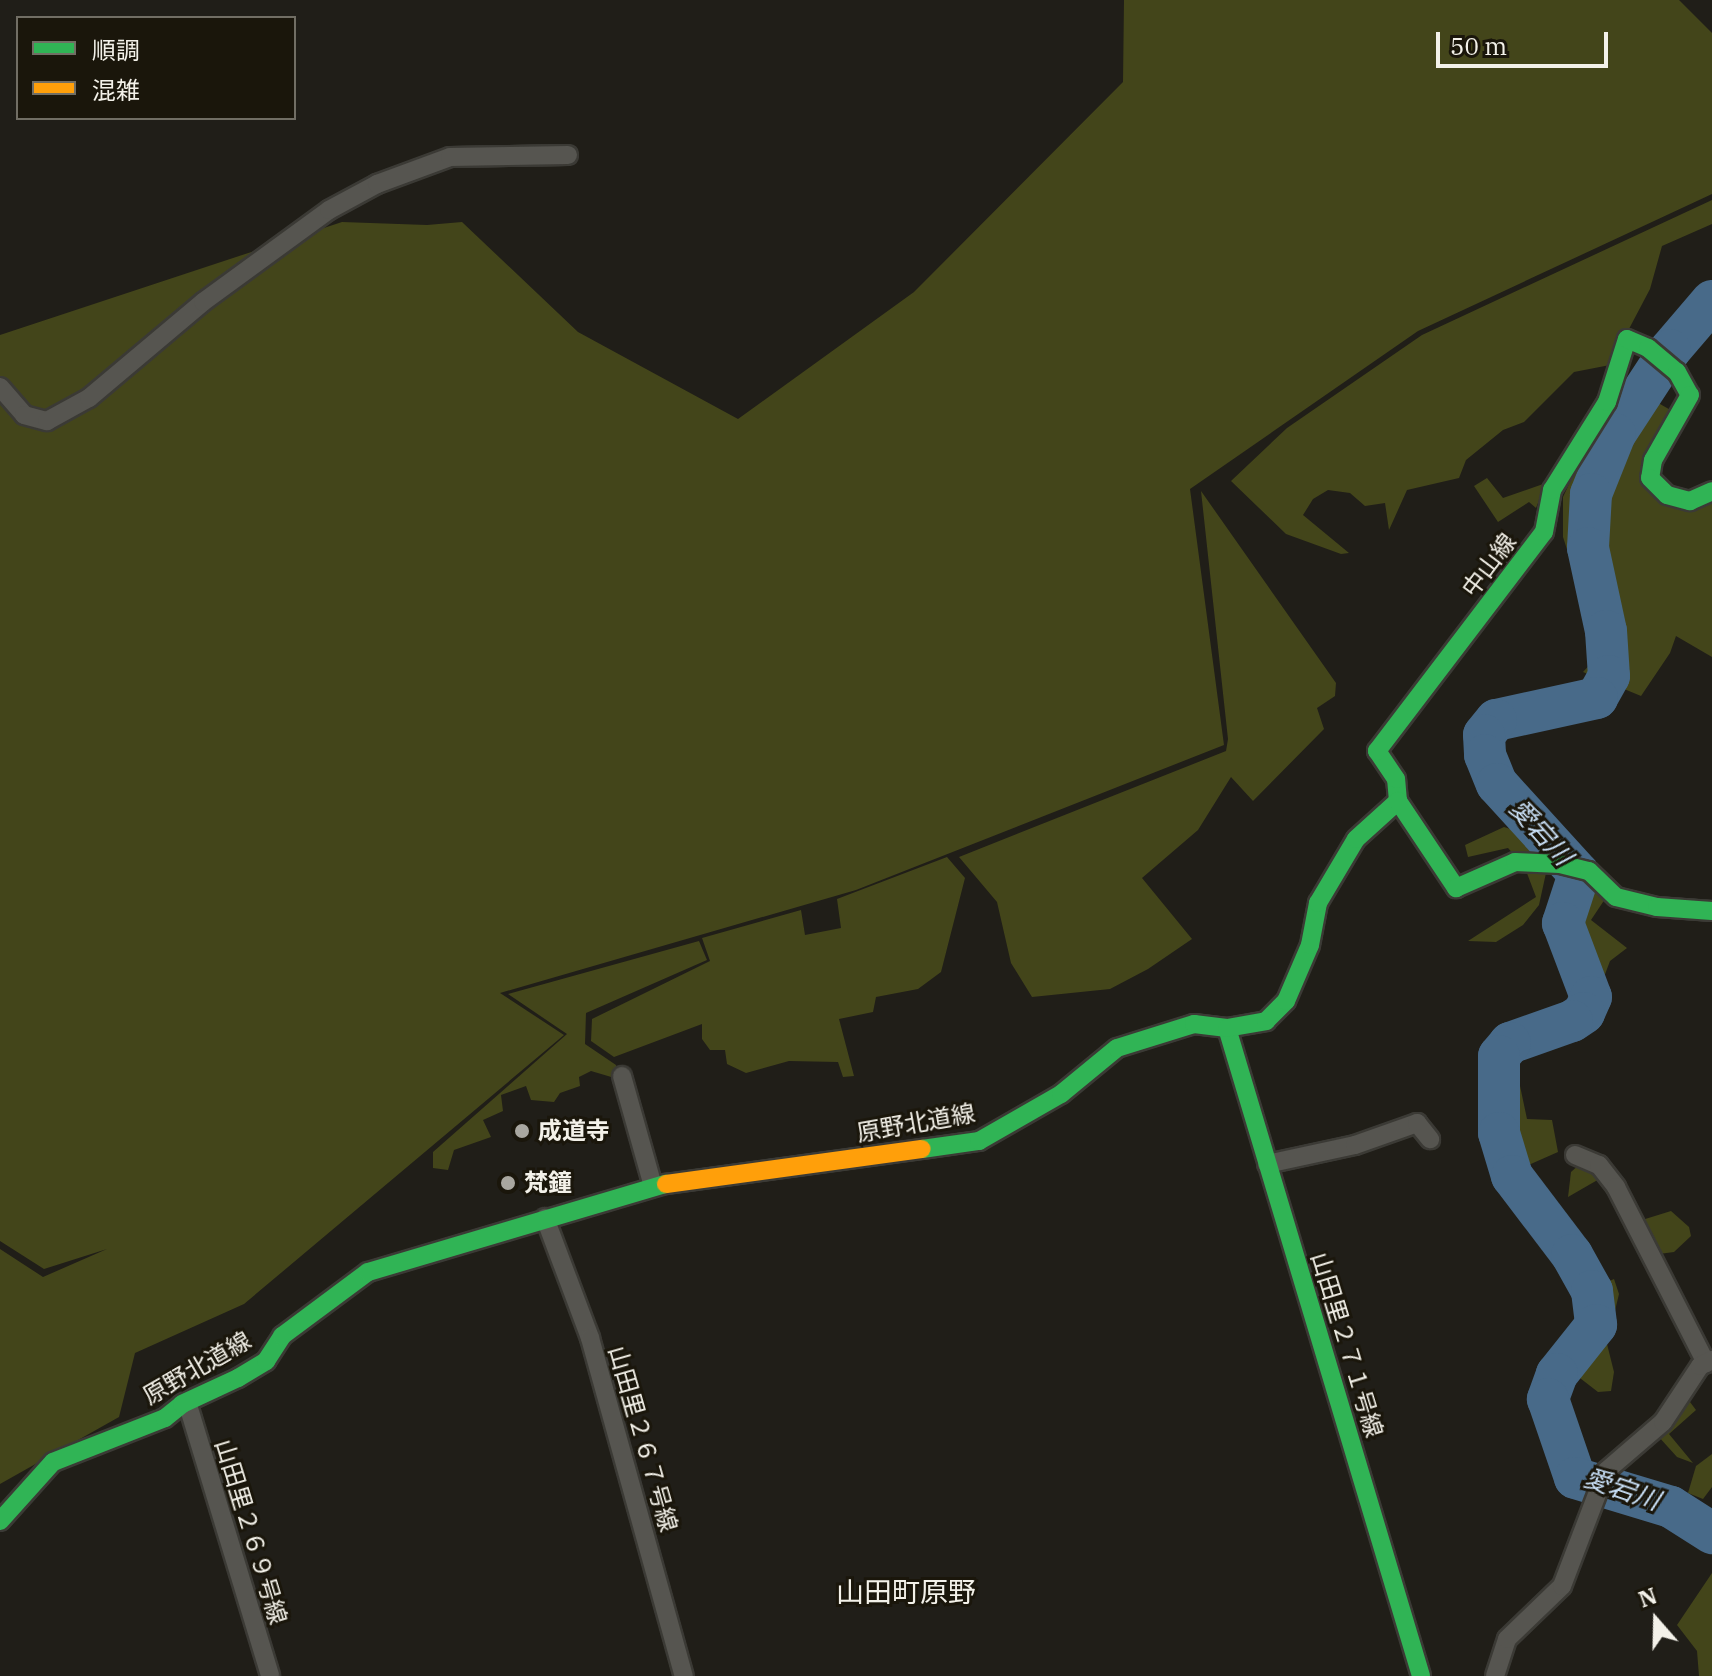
<!DOCTYPE html>
<html>
<head>
<meta charset="utf-8">
<style>
	body { margin:0 }
	#map { position:relative; width:1712px; height:1676px; overflow:hidden; background:#201e18; font-family:"IBM Plex Serif","Noto Sans JP",serif }
	div>[style] { position:absolute }
	.forest>* { inset:0; background:#43451a }
	.river>* { height:42px; margin:-21px; padding:0 21px; transform-origin:21px; border-radius:21px; background:#486a89 }
	.roads { filter:drop-shadow(2px 0 #3b3a35) drop-shadow(-2px 0 #3b3a35) drop-shadow(0 2px #3b3a35) drop-shadow(0 -2px #3b3a35) }
	.street>* { height:18px; margin:-9px; padding:0 9px; transform-origin:9px; border-radius:9px; background:#565550 }
	.fast>* { height:18px; margin:-9px; padding:0 9px; transform-origin:9px; border-radius:9px; background:#30b455 }
	.slow>* { height:18px; margin:-9px; padding:0 9px; transform-origin:9px; border-radius:9px; background:#ff9f0a }
	.dots>* { width:22px; height:22px; translate:-50% -50%; box-sizing:border-box; border:4px solid #1a160b; border-radius:50% }
	span { translate:-50% -50%; white-space:nowrap; text-align:center; line-height:1.15; -webkit-text-stroke:6px #1a160b; paint-order:stroke }
	.street-label { font-size:24px; color:#f3f1e9 }
	.poi-label { font-size:24px; color:#f3f1e9; font-weight:700 }
	.left { translate:0 -50%; text-align:left }
	.water-label { font-size:26px; color:#cae1f8; font-style:italic }
	.quarter-label { font-size:28px; color:#f3f1e9 }
	.legend { position:absolute; left:16px; top:16px; width:280px; height:104px; box-sizing:border-box; background:#1a160b; border:2px solid #716e64; margin:0; padding:10px 14px; list-style:none; font-size:24px; color:#f3f1e9 }
	.legend li { display:flex; align-items:center; gap:16px; height:40px }
	.legend b { width:40px; border:2px solid #716e64 }
	.north { position:absolute; left:1616px; top:1580px; width:80px; height:80px; -webkit-text-stroke:6px #1a160b; paint-order:stroke; rotate:340deg; font-size:22px; font-weight:700; line-height:32px; text-align:center; color:#f3f1e9 }
	.north::after { content:''; display:block; margin:auto; width:28px; height:36px; background:#f3f1e9; clip-path:polygon(50% 0,100% 100%,50% 72%,0 100%) }
	.scale { position:absolute; left:1436px; top:32px; width:172px; height:36px; box-sizing:border-box; border:4px solid #f3f1e9; border-top:0; padding-left:10px; font-size:24px; line-height:28px; white-space:nowrap; color:#f3f1e9; -webkit-text-stroke:6px #1a160b; paint-order:stroke }
</style>
</head>
<body>
<div id="map">
	<div class="forest">
		<div style="clip-path:polygon(1124px 0,1679px 0,1712px 33px,1712px 194px,1418px 331px,1190px 489px,1224px 745px,856px 890px,500px 993px,564px 1035px,244px 1304px,135px 1353px,119px 1417px,0 1484px,0 1249px,43px 1277px,107px 1249px,44px 1269px,0 1241px,0 335px,342px 222px,427px 225px,462px 222px,578px 332px,738px 419px,914px 292px,1123px 82px)"></div>
		<div style="clip-path:polygon(1712px 200px,1712px 224px,1662px 246px,1650px 289px,1610px 365px,1574px 372px,1524px 422px,1503px 430px,1466px 460px,1459px 478px,1407px 490px,1389px 530px,1385px 503px,1365px 506px,1350px 493px,1328px 490px,1313px 499px,1303px 515px,1349px 553px,1341px 554px,1286px 534px,1231px 481px,1287px 428px,1422px 335px)"></div>
		<div style="clip-path:polygon(1618px 380px,1674px 412px,1644px 478px,1712px 498px,1712px 657px,1676px 636px,1670px 653px,1641px 696px,1583px 672px,1595px 659px,1582px 596px,1563px 537px,1563px 497px)"></div>
		<div style="clip-path:polygon(1487px 478px,1503px 498px,1546px 483px,1536px 508px,1529px 502px,1498px 522px,1474px 486px)"></div>
		<div style="clip-path:polygon(1201px 491px,1336px 683px,1335px 696px,1317px 708px,1324px 729px,1253px 801px,1231px 777px,1198px 830px,1142px 878px,1192px 939px,1148px 969px,1110px 989px,1032px 997px,1011px 963px,997px 902px,959px 857px,1226px 751px,1228px 739px)"></div>
		<div style="clip-path:polygon(1502px 765px,1578px 858px,1515px 856px,1508px 848px,1468px 857px,1465px 845px,1504px 827px,1520px 832px,1485px 787px,1484px 771px)"></div>
		<div style="clip-path:polygon(947px 857px,965px 878px,941px 972px,918px 989px,876px 997px,873px 1012px,839px 1019px,854px 1076px,843px 1077px,838px 1062px,789px 1061px,746px 1073px,727px 1064px,725px 1050px,710px 1050px,702px 1039px,702px 1024px,614px 1057px,591px 1041px,592px 1019px,710px 961px,702px 938px,801px 910px,805px 935px,841px 928px,837px 899px)"></div>
		<div style="clip-path:polygon(1525px 868px,1546px 873px,1539px 905px,1523px 925px,1496px 942px,1468px 941px,1536px 897px)"></div>
		<div style="clip-path:polygon(1572px 877px,1607px 896px,1591px 920px,1627px 948px,1610px 961px,1598px 993px,1583px 990px,1556px 927px,1561px 897px)"></div>
		<div style="clip-path:polygon(699px 941px,707px 960px,586px 1013px,585px 1044px,616px 1065px,618px 1079px,591px 1071px,579px 1077px,580px 1086px,560px 1093px,554px 1102px,531px 1100px,526px 1086px,501px 1095px,503px 1111px,483px 1120px,491px 1137px,454px 1150px,448px 1170px,433px 1168px,433px 1152px,567px 1034px,508px 994px)"></div>
		<div style="clip-path:polygon(1516px 1067px,1527px 1119px,1552px 1120px,1558px 1152px,1522px 1168px,1528px 1182px,1521px 1181px,1513px 1173px,1511px 1161px,1521px 1154px,1515px 1136px,1502px 1135px,1502px 1097px,1491px 1095px,1492px 1081px)"></div>
		<div style="clip-path:polygon(1581px 1163px,1601px 1178px,1568px 1197px,1571px 1172px)"></div>
		<div style="clip-path:polygon(1671px 1211px,1689px 1227px,1691px 1236px,1674px 1252px,1659px 1254px,1642px 1220px)"></div>
		<div style="clip-path:polygon(1614px 1279px,1619px 1294px,1607px 1344px,1614px 1372px,1611px 1391px,1598px 1392px,1576px 1375px,1578px 1357px,1601px 1328px,1598px 1286px)"></div>
		<div style="clip-path:polygon(1690px 1402px,1696px 1410px,1669px 1434px,1693px 1463px,1677px 1457px,1658px 1436px,1684px 1403px)"></div>
		<div style="clip-path:polygon(1712px 1454px,1712px 1487px,1703px 1499px,1688px 1493px,1696px 1466px)"></div>
		<div style="clip-path:polygon(1671px 1502px,1712px 1513px,1712px 1528px,1708px 1525px)"></div>
		<div style="clip-path:polygon(1712px 1573px,1712px 1676px,1699px 1676px,1697px 1651px,1677px 1625px)"></div>
	</div>
	<div class="river">
		<div style="left:1712px;top:301px;width:65px;rotate:130.6deg"></div>
		<div style="left:1670px;top:350px;width:100px;rotate:123.2deg"></div>
		<div style="left:1615px;top:434px;width:65px;rotate:111.8deg"></div>
		<div style="left:1591px;top:494px;width:54px;rotate:93.2deg"></div>
		<div style="left:1588px;top:548px;width:85px;rotate:77.8deg"></div>
		<div style="left:1606px;top:631px;width:45px;rotate:86.2deg"></div>
		<div style="left:1609px;top:676px;width:25px;rotate:119deg"></div>
		<div style="left:1597px;top:698px;width:103px;rotate:167.7deg"></div>
		<div style="left:1496px;top:720px;width:19px;rotate:129deg"></div>
		<div style="left:1484px;top:735px;width:20px;rotate:87deg"></div>
		<div style="left:1485px;top:755px;width:31px;rotate:68deg"></div>
		<div style="left:1497px;top:784px;width:122px;rotate:47.7deg"></div>
		<div style="left:1579px;top:874px;width:52px;rotate:108.1deg"></div>
		<div style="left:1563px;top:923px;width:79px;rotate:69.3deg"></div>
		<div style="left:1591px;top:997px;width:17px;rotate:114deg"></div>
		<div style="left:1584px;top:1013px;width:14px;rotate:146deg"></div>
		<div style="left:1572px;top:1021px;width:66px;rotate:160.5deg"></div>
		<div style="left:1510px;top:1043px;width:17px;rotate:130deg"></div>
		<div style="left:1499px;top:1056px;width:77px;rotate:90deg"></div>
		<div style="left:1499px;top:1133px;width:45px;rotate:73.2deg"></div>
		<div style="left:1512px;top:1176px;width:99px;rotate:52.8deg"></div>
		<div style="left:1572px;top:1255px;width:41px;rotate:60.9deg"></div>
		<div style="left:1592px;top:1291px;width:34px;rotate:83deg"></div>
		<div style="left:1596px;top:1325px;width:63px;rotate:128.5deg"></div>
		<div style="left:1557px;top:1374px;width:27px;rotate:110deg"></div>
		<div style="left:1548px;top:1399px;width:83px;rotate:71.1deg"></div>
		<div style="left:1575px;top:1478px;width:100px;rotate:16.8deg"></div>
		<div style="left:1671px;top:1507px;width:49px;rotate:32.4deg"></div>
	</div>
	<div class="roads">
		<div class="street">
			<div style="left:0;top:387px;width:37px;rotate:49deg"></div>
			<div style="left:24px;top:415px;width:24px;rotate:15deg"></div>
			<div style="left:47px;top:421px;width:48px;rotate:-28.7deg"></div>
			<div style="left:89px;top:398px;width:149px;rotate:-40.1deg"></div>
			<div style="left:203px;top:302px;width:156px;rotate:-36.1deg"></div>
			<div style="left:329px;top:210px;width:55px;rotate:-28.4deg"></div>
			<div style="left:377px;top:184px;width:78px;rotate:-20.3deg"></div>
			<div style="left:450px;top:157px;width:118px;rotate:-1deg"></div>
			<div style="left:622px;top:1076px;width:114px;rotate:74.3deg"></div>
			<div style="left:1575px;top:1155px;width:26px;rotate:23deg"></div>
			<div style="left:1599px;top:1165px;width:28px;rotate:52deg"></div>
			<div style="left:1616px;top:1187px;width:198px;rotate:62.9deg"></div>
			<div style="left:1267px;top:1164px;width:90px;rotate:-12.2deg"></div>
			<div style="left:1355px;top:1145px;width:66px;rotate:-19.5deg"></div>
			<div style="left:1417px;top:1123px;width:21px;rotate:51deg"></div>
			<div style="left:545px;top:1218px;width:128px;rotate:69.4deg"></div>
			<div style="left:590px;top:1338px;width:351px;rotate:74.5deg"></div>
			<div style="left:187px;top:1402px;width:286px;rotate:73.1deg"></div>
			<div style="left:1495px;top:1676px;width:39px;rotate:-72deg"></div>
			<div style="left:1507px;top:1639px;width:76px;rotate:-43.9deg"></div>
			<div style="left:1562px;top:1586px;width:123px;rotate:-69.1deg"></div>
			<div style="left:1606px;top:1471px;width:75px;rotate:-40.7deg"></div>
			<div style="left:1663px;top:1422px;width:67px;rotate:-56.5deg"></div>
			<div style="left:1700px;top:1366px;width:13px;rotate:-27deg"></div>
		</div>
		<div class="fast">
			<div style="left:1398px;top:801px;width:22px;rotate:-95deg"></div>
			<div style="left:1396px;top:779px;width:34px;rotate:-124deg"></div>
			<div style="left:1377px;top:751px;width:275px;rotate:-52.7deg"></div>
			<div style="left:1544px;top:532px;width:43px;rotate:-79.2deg"></div>
			<div style="left:1552px;top:490px;width:104px;rotate:-58deg"></div>
			<div style="left:1607px;top:402px;width:66px;rotate:-72.4deg"></div>
			<div style="left:1627px;top:339px;width:23px;rotate:23deg"></div>
			<div style="left:1648px;top:348px;width:38px;rotate:40deg"></div>
			<div style="left:1677px;top:372px;width:26px;rotate:61deg"></div>
			<div style="left:1690px;top:395px;width:75px;rotate:119.6deg"></div>
			<div style="left:1653px;top:460px;width:18px;rotate:99deg"></div>
			<div style="left:1650px;top:478px;width:24px;rotate:45deg"></div>
			<div style="left:1667px;top:495px;width:24px;rotate:15deg"></div>
			<div style="left:1690px;top:501px;width:24px;rotate:-24deg"></div>
			<div style="left:1227px;top:1028px;width:676px;rotate:73.33deg"></div>
			<div style="left:922px;top:1149px;width:58px;rotate:-8deg"></div>
			<div style="left:979px;top:1141px;width:95px;rotate:-29.8deg"></div>
			<div style="left:1061px;top:1094px;width:72px;rotate:-39.4deg"></div>
			<div style="left:1117px;top:1048px;width:81px;rotate:-17.3deg"></div>
			<div style="left:1194px;top:1024px;width:33px;rotate:7deg"></div>
			<div style="left:1227px;top:1028px;width:40px;rotate:-10deg"></div>
			<div style="left:1266px;top:1021px;width:28px;rotate:-45deg"></div>
			<div style="left:1286px;top:1001px;width:61px;rotate:-66.8deg"></div>
			<div style="left:1310px;top:945px;width:43px;rotate:-79.2deg"></div>
			<div style="left:1318px;top:903px;width:74px;rotate:-59.3deg"></div>
			<div style="left:1356px;top:839px;width:57px;rotate:-42.1deg"></div>
			<div style="left:1398px;top:801px;width:105px;rotate:56.3deg"></div>
			<div style="left:1456px;top:888px;width:64px;rotate:-23.8deg"></div>
			<div style="left:1515px;top:862px;width:45px;rotate:2.5deg"></div>
			<div style="left:1560px;top:864px;width:30px;rotate:14deg"></div>
			<div style="left:1589px;top:871px;width:37px;rotate:44deg"></div>
			<div style="left:1616px;top:897px;width:42px;rotate:13.7deg"></div>
			<div style="left:1657px;top:907px;width:55px;rotate:4.2deg"></div>
			<div style="left:0;top:1521px;width:79px;rotate:-48.1deg"></div>
			<div style="left:53px;top:1462px;width:120px;rotate:-21.4deg"></div>
			<div style="left:165px;top:1418px;width:22px;rotate:-39deg"></div>
			<div style="left:182px;top:1404px;width:62px;rotate:-24.9deg"></div>
			<div style="left:238px;top:1378px;width:33px;rotate:-31deg"></div>
			<div style="left:266px;top:1361px;width:30px;rotate:-57deg"></div>
			<div style="left:282px;top:1336px;width:107px;rotate:-36.7deg"></div>
			<div style="left:368px;top:1272px;width:311px;rotate:-16.5deg"></div>
		</div>
		<div class="slow">
			<div style="left:666px;top:1184px;width:258px;rotate:-7.8deg"></div>
		</div>
	</div>
	<div class="dots">
		<div style="left:522px;top:1131px;background:#a9a7a0"></div>
		<div style="left:508px;top:1183px;background:#a9a7a0"></div>
	</div>
	<div class="street-label">
		<span style="left:1489px;top:565px;rotate:-53deg">中山線</span>
		<span style="left:916px;top:1123px;rotate:-10deg">原野北道線</span>
		<span style="left:1347px;top:1345px;rotate:73deg">山田里２７１号線</span>
		<span style="left:197px;top:1368px;rotate:-30deg">原野北道線</span>
		<span style="left:643px;top:1439px;rotate:74deg">山田里２６７号線</span>
		<span style="left:251px;top:1532px;rotate:73deg">山田里２６９号線</span>
	</div>
	<div class="poi-label">
		<span class="left" style="left:538px;top:1131px">成道寺</span>
		<span class="left" style="left:524px;top:1183px">梵鐘</span>
	</div>
	<div class="water-label">
		<span style="left:1541px;top:832px;rotate:48deg">愛宕川</span>
		<span style="left:1622px;top:1489px;rotate:19deg">愛宕川</span>
	</div>
	<div class="quarter-label">
		<span style="left:906px;top:1592px">山田町原野</span>
	</div>
	<ul class="legend">
	<li><b style="height:10px;background:#30b455"></b>順調</li>
	<li><b style="height:10px;background:#ff9f0a"></b>混雑</li>
	</ul>
	<div class="north">N</div>
	<div class="scale">50 m</div>
</div>
</body>
</html>
